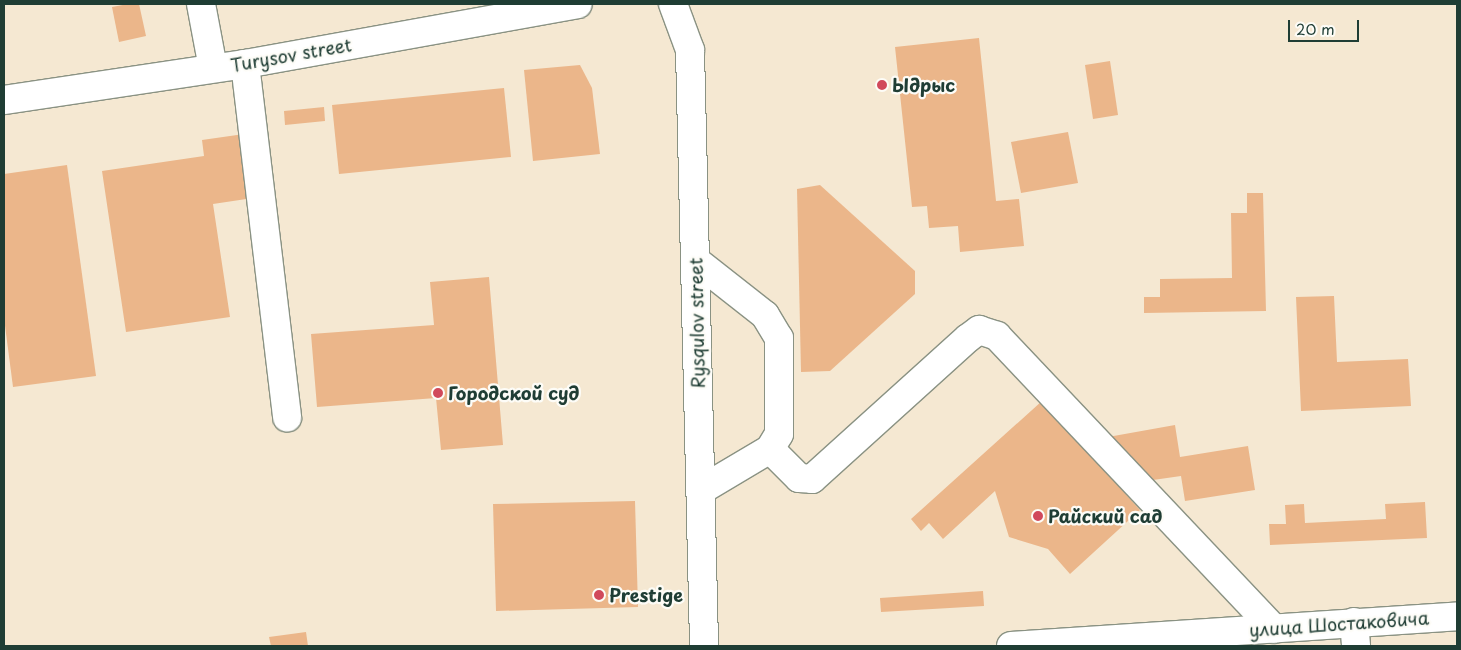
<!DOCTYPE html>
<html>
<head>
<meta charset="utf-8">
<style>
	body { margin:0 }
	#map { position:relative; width:1461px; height:650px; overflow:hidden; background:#f5e8d2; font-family:"Playpen Sans",sans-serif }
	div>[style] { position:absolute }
	.building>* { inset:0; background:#ebb68a }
	.roads { filter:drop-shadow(1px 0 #8a9283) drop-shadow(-1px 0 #8a9283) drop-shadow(0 1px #8a9283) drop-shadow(0 -1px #8a9283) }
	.minor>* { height:28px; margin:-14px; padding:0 14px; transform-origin:14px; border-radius:14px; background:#fff }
	.major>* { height:28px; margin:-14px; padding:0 14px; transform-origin:14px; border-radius:14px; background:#fff }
	.dots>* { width:14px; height:14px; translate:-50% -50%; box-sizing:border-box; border:2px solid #fdfcf7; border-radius:50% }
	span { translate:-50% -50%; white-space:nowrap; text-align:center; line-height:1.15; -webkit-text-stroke:4.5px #fdfcf7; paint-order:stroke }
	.street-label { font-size:18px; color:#1f3d34 }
	.poi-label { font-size:18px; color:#1f3d34; font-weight:700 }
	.left { translate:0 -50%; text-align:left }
	.frame { position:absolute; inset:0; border:5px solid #1f3d34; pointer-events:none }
	.scale { position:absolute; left:1288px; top:20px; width:71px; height:22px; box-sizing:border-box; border:2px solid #1f3d34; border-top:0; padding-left:6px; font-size:15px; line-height:18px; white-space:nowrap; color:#1f3d34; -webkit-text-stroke:4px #fdfcf7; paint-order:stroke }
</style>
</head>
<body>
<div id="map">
	<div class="building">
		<div style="clip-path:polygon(128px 4px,139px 4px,146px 36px,119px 42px,112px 7px)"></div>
		<div style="clip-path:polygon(979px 38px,996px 201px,1019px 199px,1024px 246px,960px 252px,958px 226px,929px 228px,927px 206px,912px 207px,895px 47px)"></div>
		<div style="clip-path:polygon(1110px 61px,1118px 115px,1093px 119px,1085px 65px)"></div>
		<div style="clip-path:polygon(580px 65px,592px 88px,600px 154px,533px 161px,524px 70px)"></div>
		<div style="clip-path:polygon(504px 88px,511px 157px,339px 174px,332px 105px)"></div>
		<div style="clip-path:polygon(324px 107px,325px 121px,285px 125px,284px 111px)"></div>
		<div style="clip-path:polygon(1068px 132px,1078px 183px,1021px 193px,1011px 142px)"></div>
		<div style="clip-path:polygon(244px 134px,253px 198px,213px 204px,230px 317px,126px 332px,102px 171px,204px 156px,202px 140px)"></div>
		<div style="clip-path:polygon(67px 165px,96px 376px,13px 387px,4px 318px,4px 174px)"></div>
		<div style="clip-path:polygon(820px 185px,915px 271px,915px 294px,830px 371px,801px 372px,797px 189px)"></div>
		<div style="clip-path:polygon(1247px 193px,1263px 193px,1266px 311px,1144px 313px,1144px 297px,1160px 297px,1160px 279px,1232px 278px,1231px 213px,1247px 213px)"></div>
		<div style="clip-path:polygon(489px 277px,503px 445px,441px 450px,436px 398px,317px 407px,311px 334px,434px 325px,430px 282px)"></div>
		<div style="clip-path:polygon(1334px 296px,1337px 362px,1408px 359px,1411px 406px,1301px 411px,1296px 297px)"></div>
		<div style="clip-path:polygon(1042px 401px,1140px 510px,1070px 574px,1048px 549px,1009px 537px,995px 491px,943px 539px,929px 523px,921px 531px,911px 519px)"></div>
		<div style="clip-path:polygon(1175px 425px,1180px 457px,1248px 446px,1255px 490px,1185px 501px,1181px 476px,1139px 482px,1108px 437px)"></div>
		<div style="clip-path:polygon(635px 501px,638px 607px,496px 611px,493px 504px)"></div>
		<div style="clip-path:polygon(1425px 502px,1427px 538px,1270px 545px,1269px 524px,1286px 524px,1285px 505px,1304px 504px,1305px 523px,1386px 519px,1385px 504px)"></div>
		<div style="clip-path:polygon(983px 591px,984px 606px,881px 612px,880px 598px)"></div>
		<div style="clip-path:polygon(306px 632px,308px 646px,271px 646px,269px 637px)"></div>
	</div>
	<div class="roads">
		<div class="minor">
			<div style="left:201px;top:4px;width:65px;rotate:79.4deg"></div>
			<div style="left:673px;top:4px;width:49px;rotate:69.7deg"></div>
			<div style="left:690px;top:50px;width:596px;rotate:88.65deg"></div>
			<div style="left:245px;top:64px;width:356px;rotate:83.2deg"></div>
			<div style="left:695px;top:260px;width:89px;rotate:38.2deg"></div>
			<div style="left:765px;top:315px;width:27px;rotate:59deg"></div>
			<div style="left:779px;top:338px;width:96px;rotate:90deg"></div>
			<div style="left:779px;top:434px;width:17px;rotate:121deg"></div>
			<div style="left:770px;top:449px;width:80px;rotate:149.3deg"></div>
			<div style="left:770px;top:449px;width:41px;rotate:45deg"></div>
			<div style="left:799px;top:478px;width:13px;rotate:4deg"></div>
			<div style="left:812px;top:479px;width:210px;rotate:-42.1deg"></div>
			<div style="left:968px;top:338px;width:14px;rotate:-36deg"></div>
			<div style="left:979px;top:330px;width:19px;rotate:18deg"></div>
			<div style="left:997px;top:336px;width:403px;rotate:46.6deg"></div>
			<div style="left:1354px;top:622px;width:24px;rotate:85deg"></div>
			<div style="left:1011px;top:646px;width:447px;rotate:-3.8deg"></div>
		</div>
		<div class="major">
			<div style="left:4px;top:100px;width:244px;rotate:-8.5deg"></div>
			<div style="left:245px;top:64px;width:338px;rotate:-10.2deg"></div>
		</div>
	</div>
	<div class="dots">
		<div style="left:882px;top:85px;background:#d1495b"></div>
		<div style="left:438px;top:393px;background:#d1495b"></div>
		<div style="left:1038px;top:516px;background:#d1495b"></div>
		<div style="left:599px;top:595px;background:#d1495b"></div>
	</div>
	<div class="street-label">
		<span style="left:291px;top:55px;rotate:-10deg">Turysov street</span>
		<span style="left:697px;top:323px;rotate:-91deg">Rysqulov street</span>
		<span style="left:1339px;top:624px;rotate:-4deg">улица Шостаковича</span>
	</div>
	<div class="poi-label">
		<span class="left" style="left:892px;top:85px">Ыдрыс</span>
		<span class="left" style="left:448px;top:393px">Городской суд</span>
		<span class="left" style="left:1048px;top:516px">Райский сад</span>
		<span class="left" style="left:609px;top:595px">Prestige</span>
	</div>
	<div class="frame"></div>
	<div class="scale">20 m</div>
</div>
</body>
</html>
